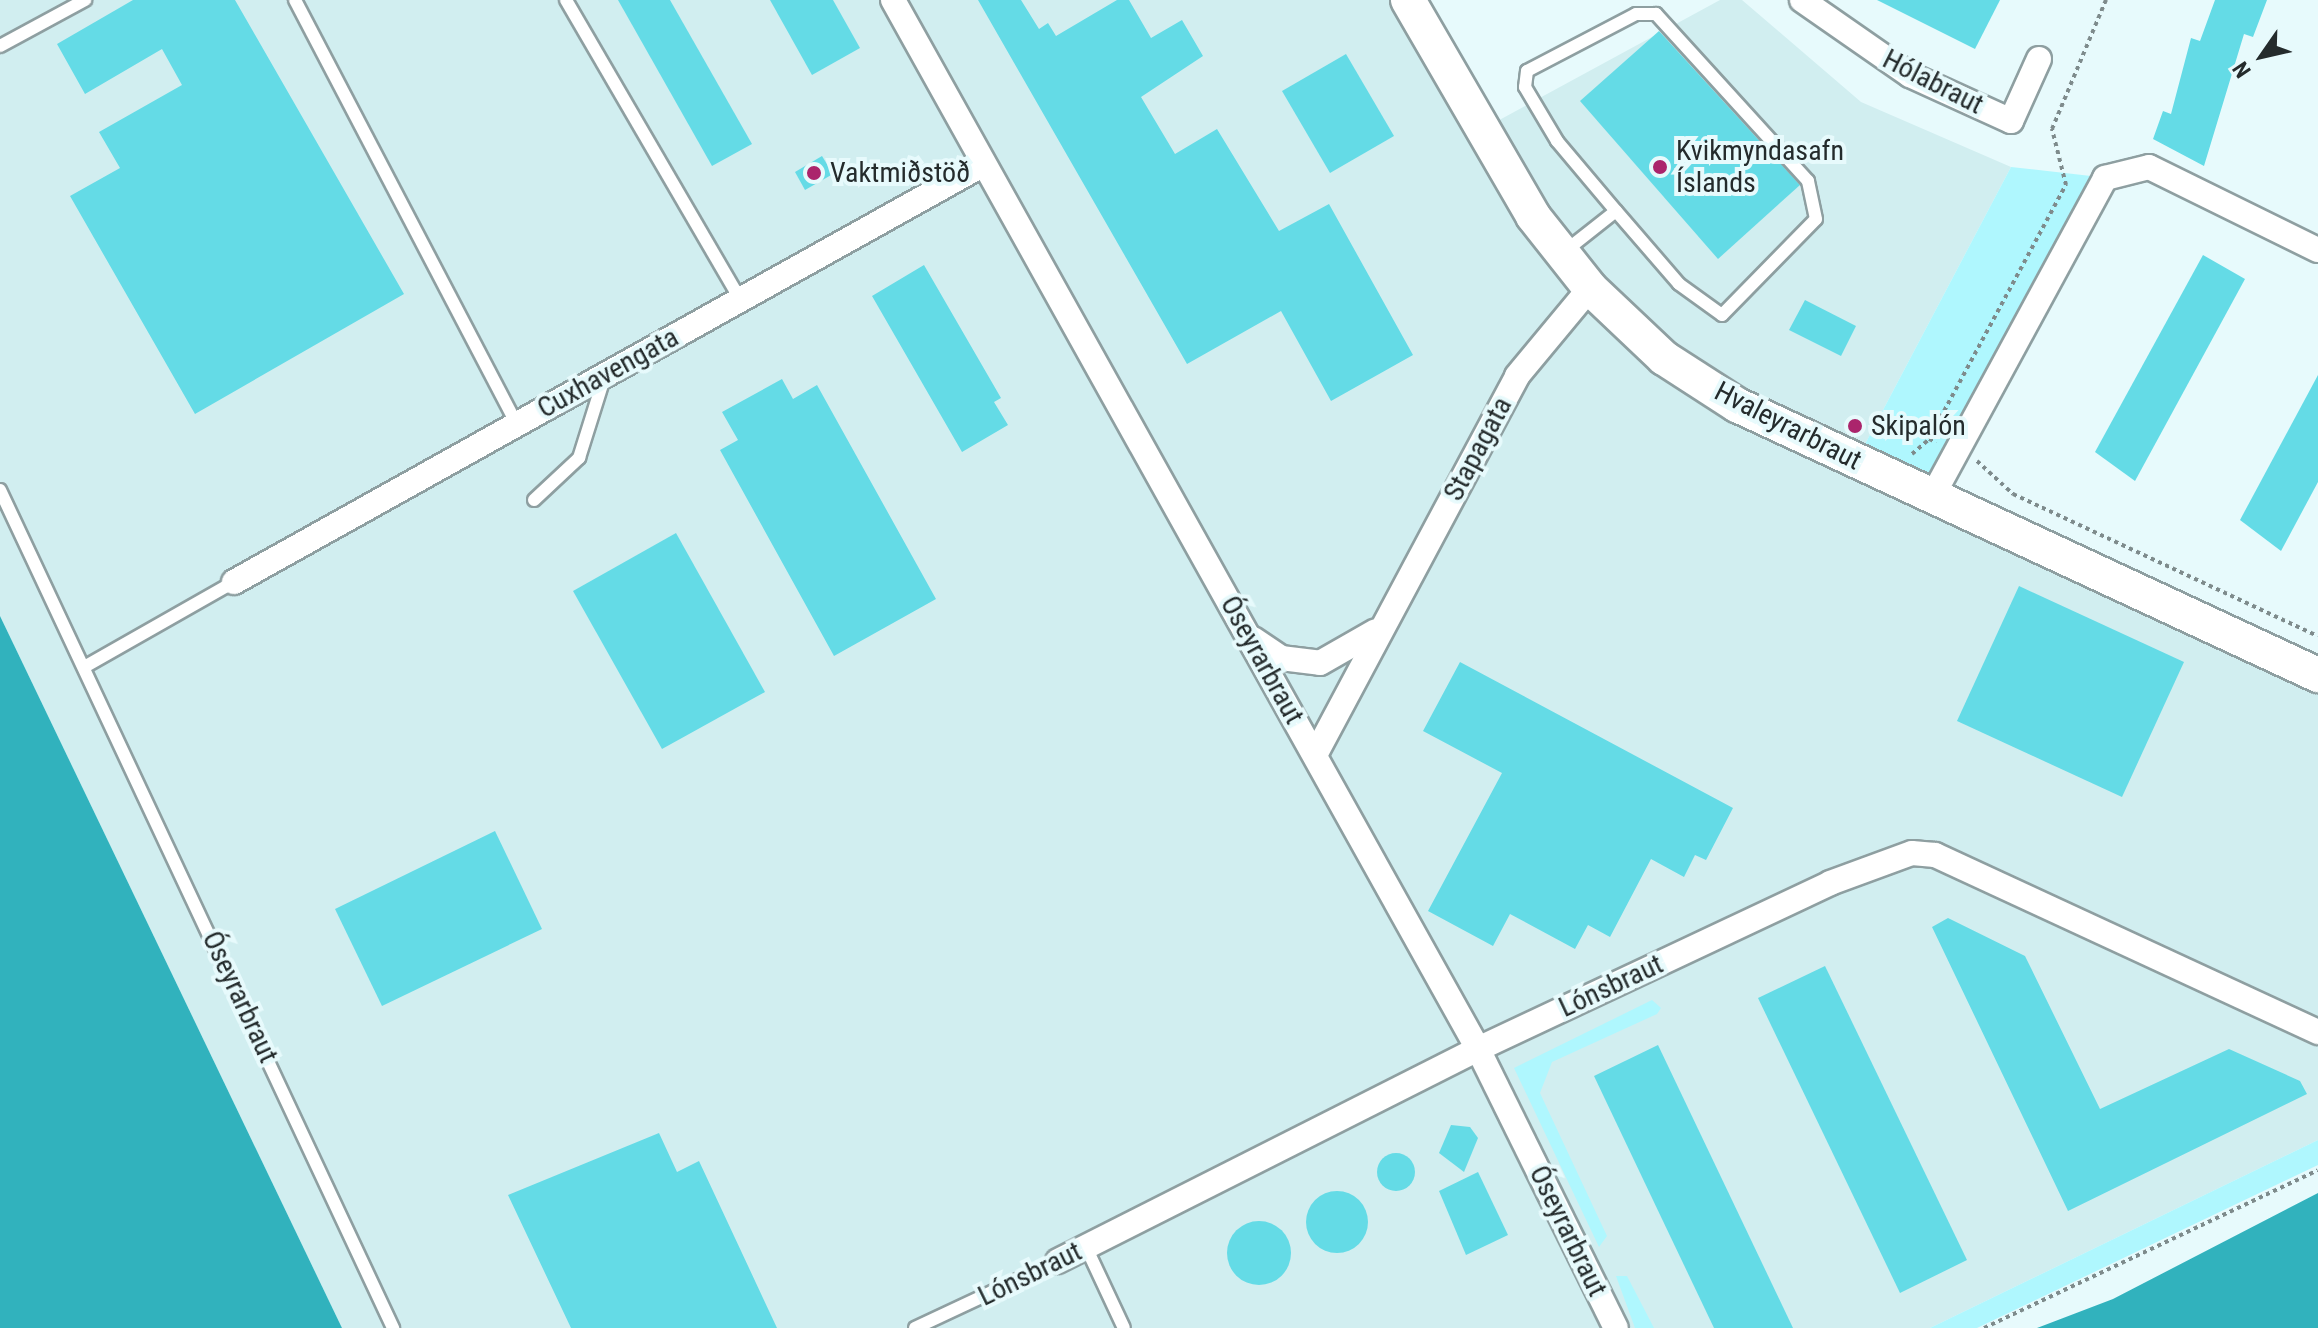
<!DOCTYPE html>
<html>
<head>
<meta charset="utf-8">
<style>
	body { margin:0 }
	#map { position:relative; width:2318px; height:1328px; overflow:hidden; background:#e7fafc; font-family:"Roboto Condensed",sans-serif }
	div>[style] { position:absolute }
	.built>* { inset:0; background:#d1eef0 }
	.green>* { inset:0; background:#aff7fe }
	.water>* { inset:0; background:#31b2bd }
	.building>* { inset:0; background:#64dbe6 }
	.round { border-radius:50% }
	.path>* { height:4px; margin-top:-2px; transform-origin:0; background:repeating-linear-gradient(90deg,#7e8b8c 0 4px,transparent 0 8px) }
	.roads { filter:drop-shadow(2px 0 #8e9fa1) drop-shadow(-2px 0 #8e9fa1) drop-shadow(0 2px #8e9fa1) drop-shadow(0 -2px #8e9fa1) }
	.lane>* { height:12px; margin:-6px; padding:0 6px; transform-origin:6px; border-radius:6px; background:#fff }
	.street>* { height:24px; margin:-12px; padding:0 12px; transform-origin:12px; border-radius:12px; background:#fff }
	.secondary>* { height:34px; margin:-17px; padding:0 17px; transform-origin:17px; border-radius:17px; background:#fff }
	.dots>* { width:22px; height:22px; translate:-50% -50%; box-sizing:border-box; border:4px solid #e7fafc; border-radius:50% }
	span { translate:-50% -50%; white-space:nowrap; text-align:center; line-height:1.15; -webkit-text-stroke:8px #e7fafc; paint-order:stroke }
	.street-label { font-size:28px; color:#242b2c }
	.poi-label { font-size:28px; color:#242b2c }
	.left { translate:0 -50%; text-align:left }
	.north { position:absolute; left:2222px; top:16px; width:80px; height:80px; -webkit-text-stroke:6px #e7fafc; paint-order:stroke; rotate:236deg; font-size:22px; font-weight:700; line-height:32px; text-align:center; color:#242b2c }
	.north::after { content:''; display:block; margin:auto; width:28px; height:36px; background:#242b2c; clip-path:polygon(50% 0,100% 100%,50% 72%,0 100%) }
</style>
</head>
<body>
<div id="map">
	<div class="built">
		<div style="clip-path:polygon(0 0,1421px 0,1492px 124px,1720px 0,1742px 0,1861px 102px,2011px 167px,1863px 448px,2318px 670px,2318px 1140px,1930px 1328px,342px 1328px,0 616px)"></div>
	</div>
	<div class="green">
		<div style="clip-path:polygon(2011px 167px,2091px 176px,1950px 487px,1863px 448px)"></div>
		<div style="clip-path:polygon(1652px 1000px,1661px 1008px,1657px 1014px,1552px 1062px,1540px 1093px,1607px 1236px,1599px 1247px,1514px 1068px)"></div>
		<div style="clip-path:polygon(2318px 1140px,2318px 1165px,1977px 1328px,1930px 1328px)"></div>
		<div style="clip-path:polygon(1616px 1276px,1627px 1276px,1654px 1328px,1635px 1328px)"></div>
	</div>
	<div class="water">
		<div style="clip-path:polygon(0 616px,342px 1328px,0 1328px)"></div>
		<div style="clip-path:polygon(2318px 1193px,2318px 1328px,2037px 1328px,2113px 1299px)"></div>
	</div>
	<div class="building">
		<div style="clip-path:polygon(133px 0,235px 0,404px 294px,195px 414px,70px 196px,120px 168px,99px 132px,182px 85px,162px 49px,85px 94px,57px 44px)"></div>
		<div style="clip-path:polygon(618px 0,670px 0,752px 144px,712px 166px)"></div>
		<div style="clip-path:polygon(770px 0,833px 0,860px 48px,812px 75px)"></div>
		<div style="clip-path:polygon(978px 0,1021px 0,1039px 29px,1048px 23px,1056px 36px,1117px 0,1129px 0,1151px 38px,1182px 20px,1203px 56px,1141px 97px,1175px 154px,1217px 129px,1279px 231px,1329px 204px,1413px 355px,1331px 401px,1281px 311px,1187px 364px)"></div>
		<div style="clip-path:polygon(1877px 0,2000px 0,1975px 49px)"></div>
		<div style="clip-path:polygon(2215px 0,2267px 0,2253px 37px,2244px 34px,2204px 166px,2153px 139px,2163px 111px,2171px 114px,2191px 38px,2200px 41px)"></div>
		<div style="clip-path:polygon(1659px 31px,1800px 185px,1718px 259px,1580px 101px)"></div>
		<div style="clip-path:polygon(1346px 54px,1394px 136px,1330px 173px,1282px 91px)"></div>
		<div style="clip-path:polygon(822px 156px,833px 174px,805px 190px,795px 172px)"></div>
		<div style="clip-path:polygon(2203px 255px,2245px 279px,2135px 481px,2095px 452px)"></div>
		<div style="clip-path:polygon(924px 265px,1001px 398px,994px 402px,1008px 425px,962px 452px,872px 296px)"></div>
		<div style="clip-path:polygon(1805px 300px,1856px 326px,1841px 356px,1789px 330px)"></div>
		<div style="clip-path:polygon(2318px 375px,2318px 482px,2281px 551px,2240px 520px)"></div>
		<div style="clip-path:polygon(782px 379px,793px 399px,817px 385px,936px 599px,834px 656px,720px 450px,738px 440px,722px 412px)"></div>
		<div style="clip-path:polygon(676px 533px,765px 692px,662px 749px,573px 591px)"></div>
		<div style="clip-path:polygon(2019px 586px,2184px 662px,2122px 797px,1957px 721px)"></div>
		<div style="clip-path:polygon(1460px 662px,1733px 808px,1706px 860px,1695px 855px,1684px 877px,1651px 859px,1610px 937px,1588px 925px,1575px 949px,1510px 914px,1493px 946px,1428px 911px,1502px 773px,1423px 731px)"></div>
		<div style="clip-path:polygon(495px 831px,542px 929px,382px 1006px,335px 909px)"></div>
		<div style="clip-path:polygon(1948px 918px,2025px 956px,2100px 1109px,2229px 1049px,2300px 1081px,2307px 1094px,2068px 1211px,1932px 927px)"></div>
		<div style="clip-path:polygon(1825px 966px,1967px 1260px,1900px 1293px,1758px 998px)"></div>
		<div style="clip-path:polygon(1658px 1045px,1793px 1328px,1714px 1328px,1662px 1219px,1594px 1076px)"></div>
		<div style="clip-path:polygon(1451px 1125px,1470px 1127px,1478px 1138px,1464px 1172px,1439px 1153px)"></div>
		<div style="clip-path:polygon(659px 1133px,677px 1172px,699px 1161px,777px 1328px,571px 1328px,508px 1195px)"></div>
		<div class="round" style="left:1377px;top:1153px;width:38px;height:38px"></div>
		<div style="clip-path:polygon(1478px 1172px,1508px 1235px,1466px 1255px,1439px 1191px)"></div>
		<div class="round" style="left:1306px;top:1191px;width:62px;height:62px"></div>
		<div class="round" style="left:1227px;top:1221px;width:64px;height:64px"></div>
	</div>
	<div class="path">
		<div style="left:1929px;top:439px;width:289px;rotate:-61.7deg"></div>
		<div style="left:2066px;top:185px;width:58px;rotate:-104deg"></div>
		<div style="left:2052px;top:129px;width:140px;rotate:-67.3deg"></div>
		<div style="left:1912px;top:454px;width:23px;rotate:-41deg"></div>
		<div style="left:1929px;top:439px;width:8px;rotate:23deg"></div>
		<div style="left:1977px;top:461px;width:49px;rotate:42.5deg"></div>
		<div style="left:2013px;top:494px;width:336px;rotate:25deg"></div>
		<div style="left:1984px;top:1328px;width:369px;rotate:-25.3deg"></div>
	</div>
	<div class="roads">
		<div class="lane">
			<div style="left:295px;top:0;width:479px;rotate:62.4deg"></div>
			<div style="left:566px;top:0;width:346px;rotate:59.8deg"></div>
			<div style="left:0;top:46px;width:97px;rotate:-28.4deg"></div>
			<div style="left:1564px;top:252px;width:66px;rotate:-38.3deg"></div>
			<div style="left:1616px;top:211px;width:96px;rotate:49.2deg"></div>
			<div style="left:1679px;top:284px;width:53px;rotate:35.8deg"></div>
			<div style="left:1722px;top:315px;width:134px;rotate:-45.6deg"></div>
			<div style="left:1816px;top:219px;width:39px;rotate:-102deg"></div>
			<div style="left:1808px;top:181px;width:226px;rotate:-132.3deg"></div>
			<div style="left:1656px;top:14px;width:20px;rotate:180deg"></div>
			<div style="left:1636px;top:14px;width:123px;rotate:152.4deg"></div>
			<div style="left:1527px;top:71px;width:16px;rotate:97deg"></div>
			<div style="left:1525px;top:87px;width:63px;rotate:59.3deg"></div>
			<div style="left:1557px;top:141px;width:92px;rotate:49.9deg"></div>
			<div style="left:0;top:490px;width:926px;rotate:64.87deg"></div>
			<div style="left:534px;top:500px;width:62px;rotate:-43deg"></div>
			<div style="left:579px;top:458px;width:84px;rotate:-72.6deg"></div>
			<div style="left:86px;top:666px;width:170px;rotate:-29.6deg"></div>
			<div style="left:1086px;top:1247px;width:89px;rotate:64.9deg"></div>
			<div style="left:915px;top:1328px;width:158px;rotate:-25.1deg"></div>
		</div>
		<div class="street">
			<div style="left:893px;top:0;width:1201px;rotate:60.85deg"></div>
			<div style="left:1478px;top:1049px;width:311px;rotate:63.7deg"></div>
			<div style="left:1802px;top:0;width:131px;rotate:34.8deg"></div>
			<div style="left:1910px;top:75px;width:111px;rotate:24.5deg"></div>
			<div style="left:2011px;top:121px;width:68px;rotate:-65.7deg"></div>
			<div style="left:1932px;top:497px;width:363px;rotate:-61.5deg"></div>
			<div style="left:2105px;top:178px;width:45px;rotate:-14deg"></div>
			<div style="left:2149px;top:167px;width:188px;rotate:26.2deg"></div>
			<div style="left:234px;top:582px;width:856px;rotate:-29.14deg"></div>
			<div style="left:1253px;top:639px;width:34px;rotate:34deg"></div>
			<div style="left:1281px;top:658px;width:39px;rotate:7deg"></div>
			<div style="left:1320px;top:663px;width:64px;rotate:-29.7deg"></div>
			<div style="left:1315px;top:755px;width:429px;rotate:-61.9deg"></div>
			<div style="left:1517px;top:376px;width:114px;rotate:-50.3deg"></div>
			<div style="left:1058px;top:1261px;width:470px;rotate:-26.8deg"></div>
			<div style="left:1478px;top:1049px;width:389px;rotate:-25.2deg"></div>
			<div style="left:1830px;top:883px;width:87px;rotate:-20.1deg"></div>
			<div style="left:1912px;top:853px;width:23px;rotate:5deg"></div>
			<div style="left:1935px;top:855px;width:422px;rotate:24.8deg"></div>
		</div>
		<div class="secondary">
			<div style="left:1408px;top:0;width:250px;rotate:59.9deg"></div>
			<div style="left:1533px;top:216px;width:92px;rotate:51.6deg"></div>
			<div style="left:1590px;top:288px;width:102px;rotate:43.4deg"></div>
			<div style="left:1664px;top:358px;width:87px;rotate:32.8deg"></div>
			<div style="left:1737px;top:405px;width:641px;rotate:24.93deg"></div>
		</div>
	</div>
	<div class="dots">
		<div style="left:1660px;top:167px;background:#ab256c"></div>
		<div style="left:814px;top:173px;background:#ab256c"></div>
		<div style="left:1855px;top:426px;background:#ab256c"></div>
	</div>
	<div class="street-label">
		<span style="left:1933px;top:82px;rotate:27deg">Hólabraut</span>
		<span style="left:608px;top:373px;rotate:-29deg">Cuxhavengata</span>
		<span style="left:1788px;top:426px;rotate:27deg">Hvaleyrarbraut</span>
		<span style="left:1478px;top:449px;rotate:-62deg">Stapagata</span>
		<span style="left:1262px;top:660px;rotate:61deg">Óseyrarbraut</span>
		<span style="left:1611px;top:986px;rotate:-25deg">Lónsbraut</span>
		<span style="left:240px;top:997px;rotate:65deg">Óseyrarbraut</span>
		<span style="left:1568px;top:1231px;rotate:64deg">Óseyrarbraut</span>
		<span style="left:1030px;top:1274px;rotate:-26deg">Lónsbraut</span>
	</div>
	<div class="poi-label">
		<span class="left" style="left:1676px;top:167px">Kvikmyndasafn<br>Íslands</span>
		<span class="left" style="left:830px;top:173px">Vaktmiðstöð</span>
		<span class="left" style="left:1871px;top:426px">Skipalón</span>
	</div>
	<div class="north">N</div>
</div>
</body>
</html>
